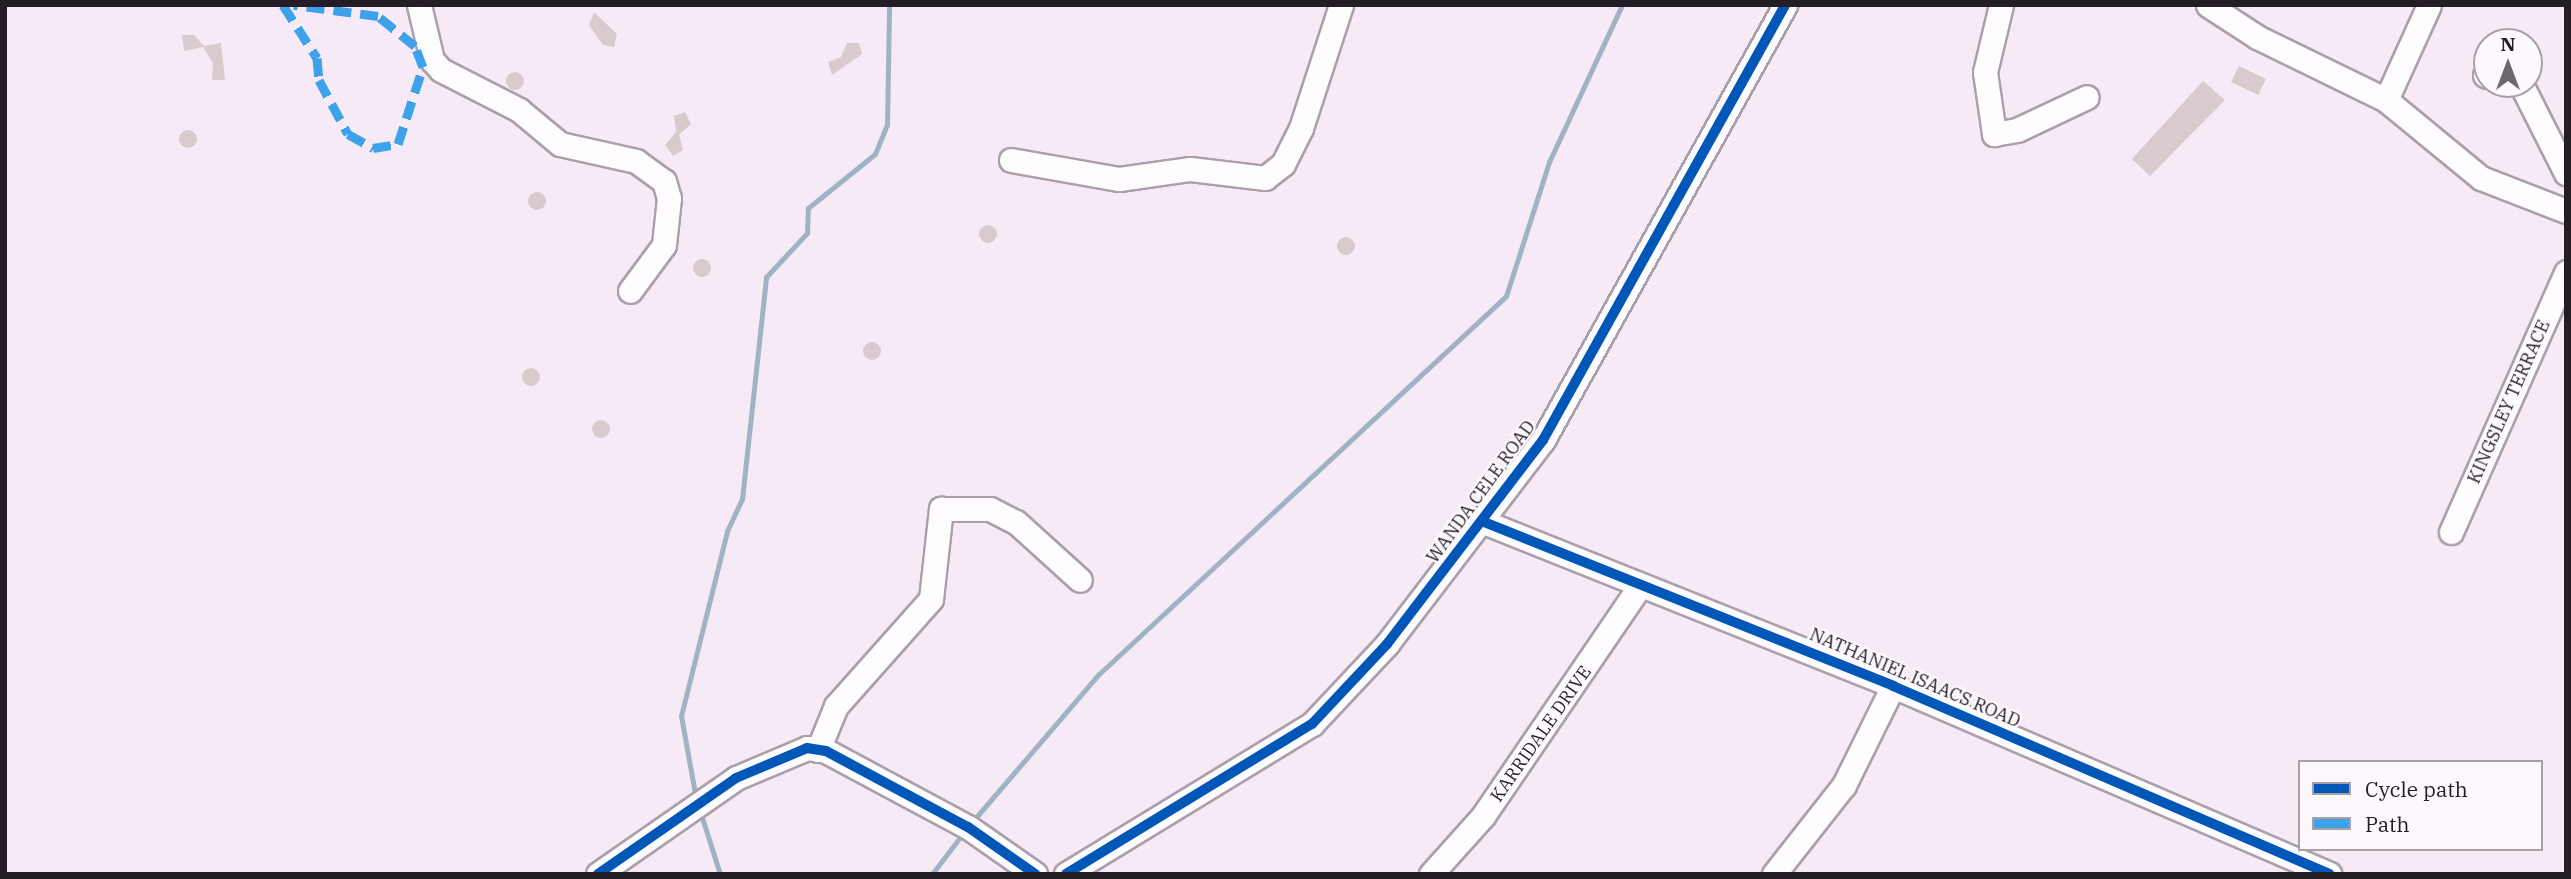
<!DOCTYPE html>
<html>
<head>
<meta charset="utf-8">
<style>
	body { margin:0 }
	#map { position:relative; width:2571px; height:879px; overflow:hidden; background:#f6eaf6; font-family:"IBM Plex Serif",serif }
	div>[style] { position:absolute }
	.stream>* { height:5px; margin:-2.5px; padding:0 2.5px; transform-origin:2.5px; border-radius:2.5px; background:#a0b3c4 }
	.building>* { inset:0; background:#d7cbce }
	.round { border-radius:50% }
	.roads { filter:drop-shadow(2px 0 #aaa0aa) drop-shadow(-2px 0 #aaa0aa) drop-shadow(0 2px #aaa0aa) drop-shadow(0 -2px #aaa0aa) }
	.minor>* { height:23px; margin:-11.5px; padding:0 11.5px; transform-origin:11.5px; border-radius:11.5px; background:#fefcfe }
	.quiet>* { height:9px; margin-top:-4.5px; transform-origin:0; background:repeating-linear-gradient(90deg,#3ea2eb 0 18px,transparent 0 27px) }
	.cycleway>* { height:10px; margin:-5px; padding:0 5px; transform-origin:5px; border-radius:5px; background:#0057b8 }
	span { translate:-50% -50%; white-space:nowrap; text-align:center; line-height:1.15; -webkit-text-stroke:5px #fdf8fd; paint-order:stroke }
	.street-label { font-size:18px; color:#251d26 }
	.frame { position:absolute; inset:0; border:7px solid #251d26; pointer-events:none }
	.legend { position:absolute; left:2298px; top:760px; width:245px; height:91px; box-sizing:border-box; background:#fdf8fd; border:2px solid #a7a0a7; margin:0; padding:9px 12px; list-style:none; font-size:21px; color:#251d26 }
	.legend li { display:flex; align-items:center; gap:14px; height:35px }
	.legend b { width:35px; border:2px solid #a7a0a7 }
	.north { position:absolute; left:2473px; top:28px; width:70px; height:70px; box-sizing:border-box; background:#fdf8fd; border:2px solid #a7a0a7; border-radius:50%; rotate:0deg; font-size:19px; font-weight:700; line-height:28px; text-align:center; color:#251d26 }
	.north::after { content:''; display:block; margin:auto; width:24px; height:32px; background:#6e656f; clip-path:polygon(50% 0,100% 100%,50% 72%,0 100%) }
</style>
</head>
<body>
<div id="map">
	<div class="stream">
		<div style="left:696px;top:799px;width:84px;rotate:-100.2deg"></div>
		<div style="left:681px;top:716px;width:191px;rotate:-76deg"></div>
		<div style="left:727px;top:531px;width:35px;rotate:-65deg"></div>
		<div style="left:742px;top:499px;width:223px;rotate:-83.8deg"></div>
		<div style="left:766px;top:277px;width:60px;rotate:-47deg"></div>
		<div style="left:807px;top:233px;width:25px;rotate:-88deg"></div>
		<div style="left:808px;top:208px;width:86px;rotate:-38.9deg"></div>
		<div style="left:875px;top:154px;width:31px;rotate:-68deg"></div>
		<div style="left:887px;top:125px;width:120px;rotate:-89deg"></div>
		<div style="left:700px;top:811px;width:66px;rotate:72.4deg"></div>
		<div style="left:972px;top:822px;width:195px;rotate:-49.4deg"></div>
		<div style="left:1099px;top:674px;width:555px;rotate:-42.88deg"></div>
		<div style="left:1506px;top:296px;width:141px;rotate:-72.2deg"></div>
		<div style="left:1549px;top:162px;width:173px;rotate:-65.1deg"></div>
		<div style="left:932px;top:874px;width:53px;rotate:-52.7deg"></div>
	</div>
	<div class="building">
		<div style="clip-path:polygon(594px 12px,617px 34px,614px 47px,603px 45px,589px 25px)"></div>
		<div style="clip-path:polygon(182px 35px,194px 35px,204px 46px,221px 43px,225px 80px,212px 80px,213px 63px,203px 47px,184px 51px)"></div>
		<div style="clip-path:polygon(847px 43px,859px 43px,862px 54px,832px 75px,828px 62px,841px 57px)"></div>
		<div style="clip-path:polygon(2239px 66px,2266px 79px,2258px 95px,2231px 82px)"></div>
		<div class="round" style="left:506px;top:72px;width:18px;height:18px"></div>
		<div style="clip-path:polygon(2203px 81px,2225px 100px,2150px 176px,2132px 159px)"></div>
		<div style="clip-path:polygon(685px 112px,691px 124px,679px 135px,683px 150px,673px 156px,665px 145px,676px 132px,674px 116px)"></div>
		<div class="round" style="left:179px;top:130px;width:18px;height:18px"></div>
		<div class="round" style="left:528px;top:192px;width:18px;height:18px"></div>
		<div class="round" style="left:979px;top:225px;width:18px;height:18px"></div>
		<div class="round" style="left:1337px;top:237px;width:18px;height:18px"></div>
		<div class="round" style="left:693px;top:259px;width:18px;height:18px"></div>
		<div class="round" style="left:863px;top:342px;width:18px;height:18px"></div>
		<div class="round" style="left:522px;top:368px;width:18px;height:18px"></div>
		<div class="round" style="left:592px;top:420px;width:18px;height:18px"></div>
	</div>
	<div class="roads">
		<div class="minor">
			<div style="left:419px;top:5px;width:57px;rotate:76.7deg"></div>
			<div style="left:432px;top:60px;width:13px;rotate:48deg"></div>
			<div style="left:441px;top:70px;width:88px;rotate:27.1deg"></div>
			<div style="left:519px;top:110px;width:53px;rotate:39.7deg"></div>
			<div style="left:560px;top:144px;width:78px;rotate:12.6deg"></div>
			<div style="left:636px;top:161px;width:34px;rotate:36deg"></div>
			<div style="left:664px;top:181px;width:18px;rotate:74deg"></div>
			<div style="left:669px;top:198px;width:47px;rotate:96.1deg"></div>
			<div style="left:664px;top:245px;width:57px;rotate:126.5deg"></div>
			<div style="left:2001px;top:5px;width:69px;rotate:103.4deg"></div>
			<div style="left:1985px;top:72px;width:63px;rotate:81.7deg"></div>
			<div style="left:1994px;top:134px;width:23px;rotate:-10deg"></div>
			<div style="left:2017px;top:130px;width:77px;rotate:-25.2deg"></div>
			<div style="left:2208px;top:5px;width:59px;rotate:33.1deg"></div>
			<div style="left:2257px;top:37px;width:144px;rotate:26deg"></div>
			<div style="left:2386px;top:100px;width:123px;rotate:39.4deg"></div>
			<div style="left:2481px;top:178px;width:91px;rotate:21.2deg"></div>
			<div style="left:2485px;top:75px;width:2px;rotate:27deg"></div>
			<div style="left:2521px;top:84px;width:100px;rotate:63.2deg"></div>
			<div style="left:2386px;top:100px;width:104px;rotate:-65.6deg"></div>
			<div style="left:1011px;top:160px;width:110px;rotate:10deg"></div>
			<div style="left:1119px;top:179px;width:72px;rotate:-8deg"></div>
			<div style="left:1190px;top:169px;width:76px;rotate:6.8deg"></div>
			<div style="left:1265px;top:178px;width:23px;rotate:-38deg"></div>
			<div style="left:1283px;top:164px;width:40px;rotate:-63.4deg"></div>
			<div style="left:1301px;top:128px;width:129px;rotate:-72deg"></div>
			<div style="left:1484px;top:522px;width:441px;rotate:21.8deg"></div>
			<div style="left:1893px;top:686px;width:475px;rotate:23.3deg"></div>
			<div style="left:2451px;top:532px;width:284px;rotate:-66.1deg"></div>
			<div style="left:818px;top:750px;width:48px;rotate:-67.8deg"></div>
			<div style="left:836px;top:706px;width:143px;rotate:-48.4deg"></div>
			<div style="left:931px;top:599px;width:91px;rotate:-83.7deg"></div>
			<div style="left:941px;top:509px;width:49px"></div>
			<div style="left:990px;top:509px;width:29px;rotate:27deg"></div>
			<div style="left:1016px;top:522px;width:86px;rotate:42.2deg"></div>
			<div style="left:598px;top:874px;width:168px;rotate:-34.8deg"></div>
			<div style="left:736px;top:778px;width:77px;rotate:-22.9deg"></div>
			<div style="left:807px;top:748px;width:19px;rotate:9deg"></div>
			<div style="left:826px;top:751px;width:161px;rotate:28.2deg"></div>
			<div style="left:968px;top:827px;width:82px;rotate:35deg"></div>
			<div style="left:1066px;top:874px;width:288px;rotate:-31.4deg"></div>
			<div style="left:1312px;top:724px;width:110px;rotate:-46.8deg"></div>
			<div style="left:1387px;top:644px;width:257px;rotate:-52.6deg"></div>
			<div style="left:1543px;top:440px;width:498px;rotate:-60.9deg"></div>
			<div style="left:1431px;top:874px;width:78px;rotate:-48.1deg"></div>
			<div style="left:1483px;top:816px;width:278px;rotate:-55.7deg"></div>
			<div style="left:1774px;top:874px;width:113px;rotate:-51.8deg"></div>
			<div style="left:1844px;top:785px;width:110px;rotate:-63.7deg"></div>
		</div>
	</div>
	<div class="quiet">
		<div style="left:283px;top:5px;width:63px;rotate:57.3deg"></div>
		<div style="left:317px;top:58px;width:22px;rotate:85deg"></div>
		<div style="left:319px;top:80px;width:61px;rotate:61.8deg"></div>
		<div style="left:348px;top:134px;width:29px;rotate:29deg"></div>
		<div style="left:373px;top:148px;width:25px;rotate:-9deg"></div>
		<div style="left:398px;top:144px;width:81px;rotate:-72deg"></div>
		<div style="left:423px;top:67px;width:22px;rotate:-111deg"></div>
		<div style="left:415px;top:46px;width:48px;rotate:-141deg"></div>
		<div style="left:378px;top:16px;width:85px;rotate:-172.5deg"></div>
	</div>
	<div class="cycleway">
		<div style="left:1484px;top:522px;width:441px;rotate:21.8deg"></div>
		<div style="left:1893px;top:686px;width:475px;rotate:23.3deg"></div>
		<div style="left:598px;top:874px;width:168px;rotate:-34.8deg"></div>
		<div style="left:736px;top:778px;width:77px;rotate:-22.9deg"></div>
		<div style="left:807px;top:748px;width:19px;rotate:9deg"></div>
		<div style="left:826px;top:751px;width:161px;rotate:28.2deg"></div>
		<div style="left:968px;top:827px;width:82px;rotate:35deg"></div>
		<div style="left:1066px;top:874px;width:288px;rotate:-31.4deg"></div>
		<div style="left:1312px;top:724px;width:110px;rotate:-46.8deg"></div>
		<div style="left:1387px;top:644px;width:257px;rotate:-52.6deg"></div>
		<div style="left:1543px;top:440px;width:498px;rotate:-60.9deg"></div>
	</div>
	<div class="street-label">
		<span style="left:2509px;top:402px;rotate:-66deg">KINGSLEY TERRACE</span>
		<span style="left:1481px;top:492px;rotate:-54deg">WANDA CELE ROAD</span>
		<span style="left:1915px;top:678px;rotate:23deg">NATHANIEL ISAACS ROAD</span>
		<span style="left:1541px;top:734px;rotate:-55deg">KARRIDALE DRIVE</span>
	</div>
	<div class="frame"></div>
	<ul class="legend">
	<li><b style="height:9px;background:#0057b8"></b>Cycle path</li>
	<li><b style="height:9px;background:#3ea2eb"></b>Path</li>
	</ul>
	<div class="north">N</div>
</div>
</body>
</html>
